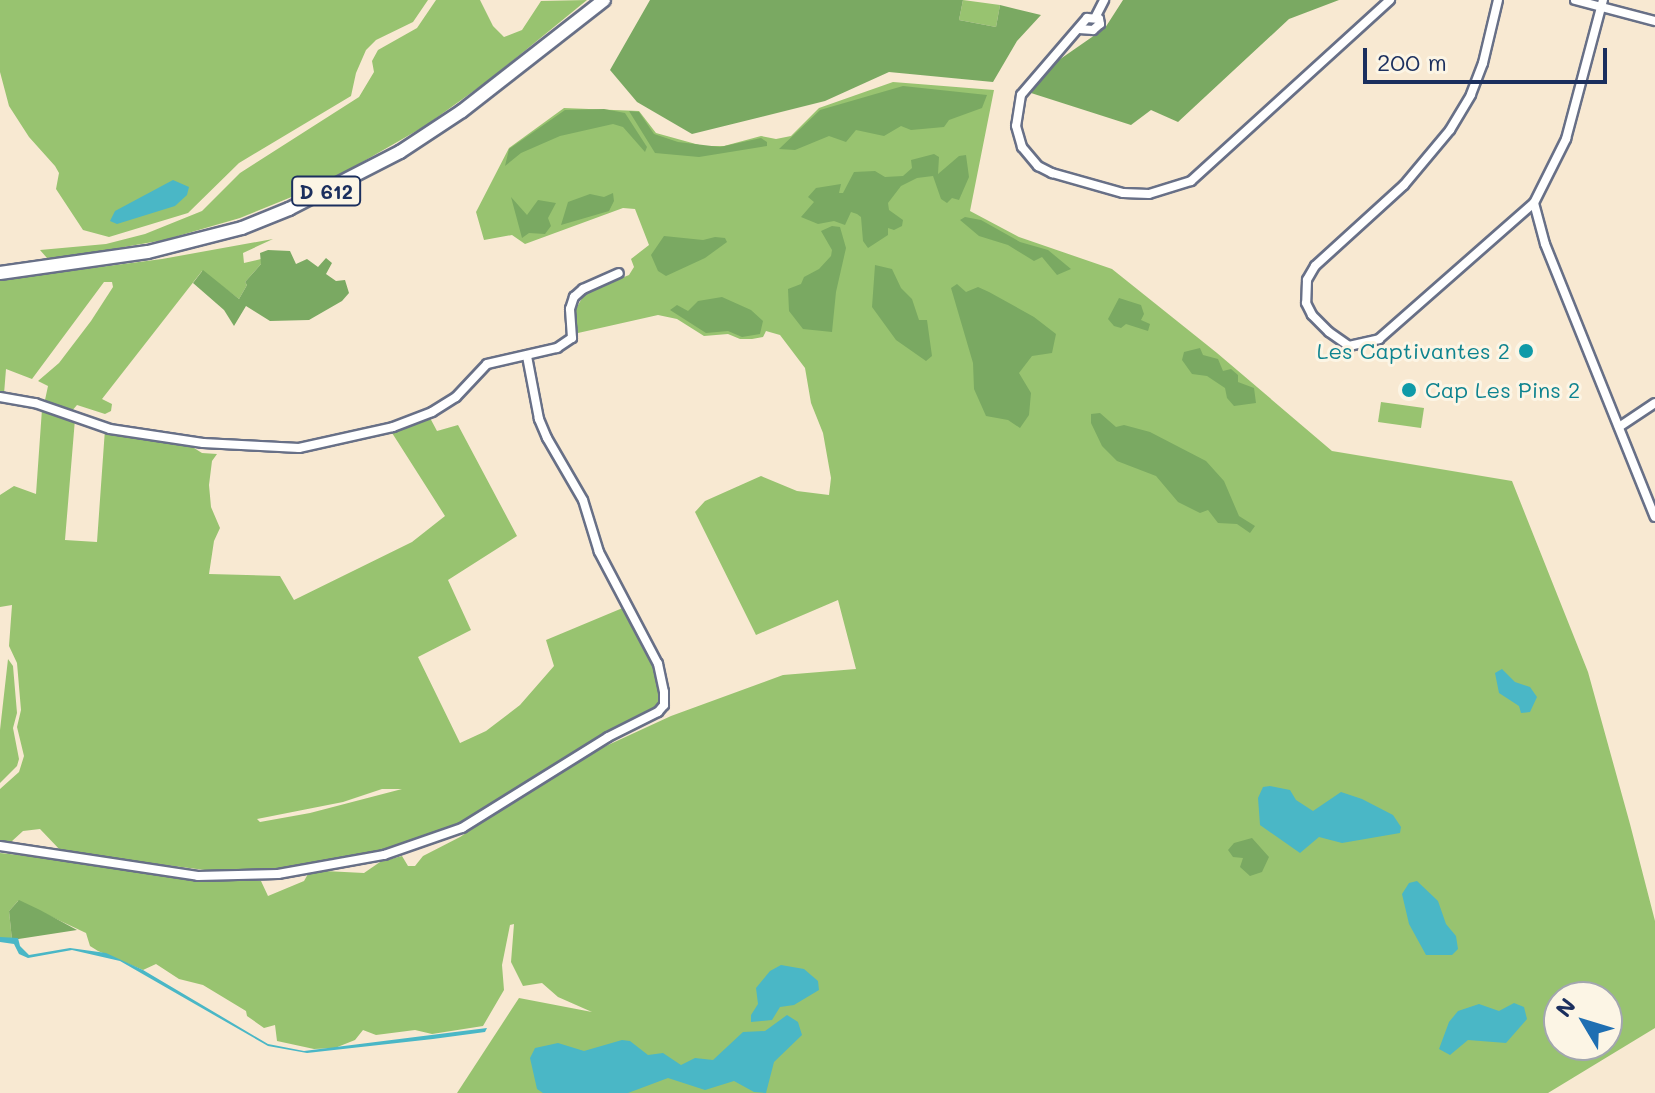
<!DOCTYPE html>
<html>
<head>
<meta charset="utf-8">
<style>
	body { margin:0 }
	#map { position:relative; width:1655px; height:1093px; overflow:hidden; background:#f8e9d2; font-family:Mali,sans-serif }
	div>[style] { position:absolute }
	.green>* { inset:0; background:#98c370 }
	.forest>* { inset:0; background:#7aa962 }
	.water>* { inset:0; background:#4ab7c6 }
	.roads { filter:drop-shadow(2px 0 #687087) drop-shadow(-2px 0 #687087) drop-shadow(0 2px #687087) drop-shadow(0 -2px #687087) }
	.minor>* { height:8px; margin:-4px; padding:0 4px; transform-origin:4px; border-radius:4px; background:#fff }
	.highway>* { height:12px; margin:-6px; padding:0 6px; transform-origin:6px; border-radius:6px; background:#fff }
	.dots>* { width:22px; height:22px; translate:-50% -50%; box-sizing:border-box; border:4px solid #fcf5e5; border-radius:50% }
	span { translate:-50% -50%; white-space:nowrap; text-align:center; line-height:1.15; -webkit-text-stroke:6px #fcf5e5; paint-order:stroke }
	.shield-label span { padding:2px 6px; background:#fcf5e5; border:2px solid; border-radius:6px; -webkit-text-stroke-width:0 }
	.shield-label { font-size:20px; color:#1b2f5e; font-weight:700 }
	.culture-label { font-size:22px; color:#0d838f }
	.right { translate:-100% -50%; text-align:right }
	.left { translate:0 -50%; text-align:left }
	.north { position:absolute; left:1543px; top:981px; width:80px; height:80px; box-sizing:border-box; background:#fcf5e5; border:2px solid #a2a6af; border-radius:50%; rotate:308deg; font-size:22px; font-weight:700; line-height:32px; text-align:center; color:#1b2f5e }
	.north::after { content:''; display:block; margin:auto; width:28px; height:36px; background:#1f6fb2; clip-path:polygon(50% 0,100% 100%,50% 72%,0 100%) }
	.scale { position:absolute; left:1363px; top:48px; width:244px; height:36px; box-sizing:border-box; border:4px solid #1b2f5e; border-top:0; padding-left:10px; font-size:24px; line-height:28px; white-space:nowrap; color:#1b2f5e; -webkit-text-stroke:6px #fcf5e5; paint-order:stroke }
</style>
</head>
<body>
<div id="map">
	<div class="green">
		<div style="clip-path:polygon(0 0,428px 0,413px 22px,376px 40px,366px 50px,356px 73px,351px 96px,239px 163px,188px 213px,109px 237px,83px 230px,56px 189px,59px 173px,55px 166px,29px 137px,9px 106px,0 72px)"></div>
		<div style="clip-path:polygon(436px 0,480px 0,493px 26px,504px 37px,522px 30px,541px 1px,587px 0,489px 80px,425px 126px,345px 172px,294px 196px,240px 218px,164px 240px,73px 256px,47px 258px,40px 250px,106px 244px,145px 234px,202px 211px,240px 173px,359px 97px,374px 72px,372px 61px,378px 50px,417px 28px)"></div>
		<div style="clip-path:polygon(963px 0,1000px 5px,996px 27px,959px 20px)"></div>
		<div style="clip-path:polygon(evenodd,893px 82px,994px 90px,970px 211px,1019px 237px,1112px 269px,1217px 353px,1332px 451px,1512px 481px,1588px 672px,1630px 824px,1655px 921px,1655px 1028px,1548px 1093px,457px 1093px,519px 998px,592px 1012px,558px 997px,542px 983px,523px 986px,511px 962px,514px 924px,510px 925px,502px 965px,504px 990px,483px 1026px,432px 1034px,415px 1030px,376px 1035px,363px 1030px,355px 1040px,335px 1048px,314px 1049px,277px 1041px,275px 1025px,264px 1028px,247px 1016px,246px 1011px,203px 985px,179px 979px,156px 964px,143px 970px,98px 951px,90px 946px,86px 933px,18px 901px,9px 911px,12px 940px,0 939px,0 853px,261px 881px,268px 896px,304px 881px,308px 874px,325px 871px,364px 873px,380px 862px,402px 856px,408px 866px,415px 866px,423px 856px,460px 837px,582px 757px,671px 716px,783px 675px,856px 669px,838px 600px,756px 635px,695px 512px,705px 501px,761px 476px,797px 491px,829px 495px,831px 478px,823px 433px,811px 403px,805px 368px,780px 335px,766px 331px,763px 337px,752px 339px,740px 339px,728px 334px,704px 336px,677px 319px,658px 315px,578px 333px,574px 312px,585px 293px,629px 275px,634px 267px,631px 259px,649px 245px,635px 209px,623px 208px,525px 244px,512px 235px,484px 240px,476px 212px,509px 148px,564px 108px,639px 111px,656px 133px,703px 146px,724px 146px,761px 136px,776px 139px,791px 136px,819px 108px,893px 82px,1559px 997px,1607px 997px,1607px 1045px,1559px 1045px,1559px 997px)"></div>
		<div style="clip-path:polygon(273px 239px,243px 253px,244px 263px,261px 259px,261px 264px,245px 282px,247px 285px,239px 299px,202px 271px,102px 399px,112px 404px,111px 411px,105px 414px,77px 405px,71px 412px,45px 400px,48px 386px,38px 381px,59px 363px,91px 321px,113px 287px,112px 282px,104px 282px,32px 379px,6px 369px,4px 394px,0 393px,0 280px,162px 259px)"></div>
		<div style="clip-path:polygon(1381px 402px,1424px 408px,1421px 428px,1378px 422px)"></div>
		<div style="clip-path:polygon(evenodd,42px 409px,75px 419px,65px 540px,97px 542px,105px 429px,194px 448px,202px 453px,217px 454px,212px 461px,209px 485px,211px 507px,220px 528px,214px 541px,209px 574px,280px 576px,294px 600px,412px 542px,445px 516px,387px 425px,429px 416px,437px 431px,458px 425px,517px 536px,448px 580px,471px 630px,418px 657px,460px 743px,486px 731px,520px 705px,554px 666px,546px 640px,625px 607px,657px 669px,661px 703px,464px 824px,379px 854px,278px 871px,213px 871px,62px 852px,40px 829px,23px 831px,11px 842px,0 842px,0 789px,19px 772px,24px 756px,17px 727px,21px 710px,17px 663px,9px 646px,12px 605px,0 607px,0 495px,14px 486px,36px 494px,42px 409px,382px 789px,402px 789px,310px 813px,260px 822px,257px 819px,343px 802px,382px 789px)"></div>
		<div style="clip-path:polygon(8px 659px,13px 666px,17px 713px,13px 728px,19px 759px,17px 766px,0 783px,0 730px)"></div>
	</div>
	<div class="forest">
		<div style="clip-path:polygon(650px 0,963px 0,959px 20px,996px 27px,1000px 5px,1041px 15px,1017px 41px,993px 82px,889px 72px,825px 101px,692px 134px,637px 102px,610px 70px)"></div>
		<div style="clip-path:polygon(1123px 0,1339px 0,1289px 19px,1178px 122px,1151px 110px,1131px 125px,1031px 93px,1056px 62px,1105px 28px)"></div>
		<div style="clip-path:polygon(903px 86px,987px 95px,982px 108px,949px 120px,944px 127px,911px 130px,901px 126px,884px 136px,856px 130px,846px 142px,829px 136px,795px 150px,779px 149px,820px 110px)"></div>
		<div style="clip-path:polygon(604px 109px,625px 113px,647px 147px,645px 152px,623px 127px,613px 124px,560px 136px,521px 153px,505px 166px,509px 149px,565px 110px)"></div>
		<div style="clip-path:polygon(629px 111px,639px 112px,654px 134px,678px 142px,720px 147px,761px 138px,767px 142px,767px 146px,699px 157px,655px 153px)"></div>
		<div style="clip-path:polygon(934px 154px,939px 157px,938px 174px,959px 156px,966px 155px,969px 177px,959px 200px,952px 198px,947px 203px,941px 199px,933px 176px,917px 178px,901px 186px,888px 203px,889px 210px,903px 220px,902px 226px,894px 230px,888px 228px,888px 235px,868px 248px,863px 241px,861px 217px,857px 214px,851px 212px,845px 225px,834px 221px,818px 224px,801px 217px,814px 202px,808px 197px,816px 188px,841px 184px,839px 193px,843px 193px,854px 172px,875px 171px,885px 177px,903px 176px,912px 168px,911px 160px)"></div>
		<div style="clip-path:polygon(613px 193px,614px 201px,609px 211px,561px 225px,568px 202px,590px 194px,604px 197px)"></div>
		<div style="clip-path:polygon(511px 197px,527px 215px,538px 200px,556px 203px,548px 218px,551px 226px,545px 234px,529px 233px,522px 238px)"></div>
		<div style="clip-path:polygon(965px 217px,981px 220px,1020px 242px,1048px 250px,1071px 269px,1057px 275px,1042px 257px,1034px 261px,1008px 245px,979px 236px,960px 220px)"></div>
		<div style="clip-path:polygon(832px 226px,840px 227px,846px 248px,836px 292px,832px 332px,803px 329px,789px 311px,788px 289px,801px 284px,804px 277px,819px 269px,831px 256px,832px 250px,821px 231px)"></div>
		<div style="clip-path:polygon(664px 236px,703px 240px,715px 237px,725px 238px,727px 242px,705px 258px,666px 276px,658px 271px,651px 255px)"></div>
		<div style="clip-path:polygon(268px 250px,290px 251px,296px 264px,307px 259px,318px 267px,326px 258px,332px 263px,326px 274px,336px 281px,345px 280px,349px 293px,342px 301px,309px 320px,270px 321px,246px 306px,234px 326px,224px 310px,193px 283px,203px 270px,239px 299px,247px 285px,245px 282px,261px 264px,260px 253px)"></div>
		<div style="clip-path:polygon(875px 265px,892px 269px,901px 288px,912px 299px,919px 320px,927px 320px,932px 356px,926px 361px,896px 340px,872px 307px)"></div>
		<div style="clip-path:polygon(957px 284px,966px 292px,978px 287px,989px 292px,1034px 317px,1056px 334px,1052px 353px,1032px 356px,1019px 373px,1031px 393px,1029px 415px,1020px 428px,1008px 420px,986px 416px,974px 389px,973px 363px,951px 288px)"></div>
		<div style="clip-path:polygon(722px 297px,751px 310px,763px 321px,760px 334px,742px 337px,728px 331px,706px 333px,670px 310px,677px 305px,688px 311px,698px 301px)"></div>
		<div style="clip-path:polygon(1119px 298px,1141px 305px,1144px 314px,1141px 320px,1150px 324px,1148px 331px,1126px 324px,1121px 328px,1114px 326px,1108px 319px)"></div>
		<div style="clip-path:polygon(1200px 348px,1203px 355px,1218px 359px,1223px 371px,1231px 369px,1238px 375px,1238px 382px,1254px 388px,1256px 403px,1234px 406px,1227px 398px,1225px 388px,1207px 376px,1192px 374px,1182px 360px,1184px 352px)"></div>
		<div style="clip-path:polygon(1100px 413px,1116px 427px,1124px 425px,1150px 432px,1206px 461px,1224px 481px,1239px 516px,1255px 526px,1250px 533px,1237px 524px,1218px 523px,1208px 510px,1200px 513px,1178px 502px,1156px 476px,1117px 461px,1102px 446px,1091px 423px,1091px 414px)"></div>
		<div style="clip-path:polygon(1252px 838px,1269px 857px,1262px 872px,1250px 876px,1240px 867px,1243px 858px,1233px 857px,1228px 850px,1234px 843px)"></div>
		<div style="clip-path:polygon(19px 900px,40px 910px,77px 930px,12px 940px,9px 911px)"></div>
	</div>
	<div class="water">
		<div style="clip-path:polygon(173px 180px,189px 187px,187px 195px,175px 206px,117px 224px,110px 221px,115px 211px)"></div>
		<div style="clip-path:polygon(1502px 669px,1515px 682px,1530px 687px,1537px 697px,1530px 712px,1521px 713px,1519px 706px,1499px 693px,1495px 673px)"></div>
		<div style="clip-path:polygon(1270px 786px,1290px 790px,1296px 800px,1313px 811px,1341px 792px,1362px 799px,1393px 815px,1401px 827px,1400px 833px,1342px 843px,1319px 837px,1300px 853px,1260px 825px,1258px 798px,1263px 787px)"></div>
		<div style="clip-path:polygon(1417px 881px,1438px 901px,1446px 924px,1456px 936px,1458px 949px,1452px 955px,1426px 955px,1409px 924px,1402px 894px,1409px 883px)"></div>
		<div style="clip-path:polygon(0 937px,18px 938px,20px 946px,29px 955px,70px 948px,106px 953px,143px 970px,268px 1044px,304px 1051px,487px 1028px,485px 1032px,433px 1039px,307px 1053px,268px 1046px,120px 961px,72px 950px,28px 958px,19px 954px,14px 944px,0 942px)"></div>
		<div style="clip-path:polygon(781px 965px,804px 969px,818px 981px,819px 990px,794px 1005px,780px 1007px,772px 1020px,751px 1022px,751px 1015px,758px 1004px,756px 988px,770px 971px)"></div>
		<div style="clip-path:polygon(1514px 1003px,1524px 1007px,1527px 1019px,1506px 1043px,1468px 1040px,1450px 1055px,1439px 1049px,1449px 1022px,1458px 1011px,1479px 1004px,1499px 1011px)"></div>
		<div style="clip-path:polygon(787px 1015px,798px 1022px,802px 1035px,774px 1062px,766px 1093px,754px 1092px,734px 1081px,705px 1090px,668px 1078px,628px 1093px,543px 1093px,537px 1089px,530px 1058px,535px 1048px,558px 1043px,584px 1051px,622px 1040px,630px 1041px,648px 1055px,663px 1053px,681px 1065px,695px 1058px,713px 1060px,743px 1032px,765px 1031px)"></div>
	</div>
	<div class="roads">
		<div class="minor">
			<div style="left:1498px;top:0;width:65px;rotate:103.4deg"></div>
			<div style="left:1483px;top:63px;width:34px;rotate:111deg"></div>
			<div style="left:1471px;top:95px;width:41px;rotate:121deg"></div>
			<div style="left:1450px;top:130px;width:72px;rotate:129.9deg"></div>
			<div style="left:1404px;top:185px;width:120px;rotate:137.7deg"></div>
			<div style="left:1315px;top:266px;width:16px;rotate:120deg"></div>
			<div style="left:1307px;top:280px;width:23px;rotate:92deg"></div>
			<div style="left:1306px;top:303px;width:13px;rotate:63deg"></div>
			<div style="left:1312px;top:315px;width:24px;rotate:45deg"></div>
			<div style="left:1329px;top:332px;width:24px;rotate:35deg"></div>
			<div style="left:1349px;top:346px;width:31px;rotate:-13deg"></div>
			<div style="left:1379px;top:339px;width:206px;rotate:-41.3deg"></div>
			<div style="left:1534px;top:203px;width:72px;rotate:-63.4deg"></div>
			<div style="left:1566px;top:139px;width:144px;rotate:-75.1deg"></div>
			<div style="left:1575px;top:0;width:83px;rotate:14.7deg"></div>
			<div style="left:1096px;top:16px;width:18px;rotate:-63deg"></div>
			<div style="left:1079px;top:29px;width:14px;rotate:4deg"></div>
			<div style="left:1093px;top:30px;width:9px;rotate:-41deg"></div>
			<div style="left:1100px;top:24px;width:5px;rotate:-101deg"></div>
			<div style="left:1099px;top:19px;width:12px;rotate:-175deg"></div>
			<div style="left:1087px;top:18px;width:101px;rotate:130.6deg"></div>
			<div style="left:1021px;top:95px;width:31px;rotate:99deg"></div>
			<div style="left:1016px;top:126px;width:22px;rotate:74deg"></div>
			<div style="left:1022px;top:147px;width:25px;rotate:50deg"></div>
			<div style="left:1038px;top:166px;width:16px;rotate:27deg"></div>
			<div style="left:1052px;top:173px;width:74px;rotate:15.7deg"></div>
			<div style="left:1123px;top:193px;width:26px;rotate:2deg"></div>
			<div style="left:1149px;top:194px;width:44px;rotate:-17.2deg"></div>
			<div style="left:1191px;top:181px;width:269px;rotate:-42.3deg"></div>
			<div style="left:1534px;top:203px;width:42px;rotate:75deg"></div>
			<div style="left:1545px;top:244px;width:294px;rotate:68.1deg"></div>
			<div style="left:0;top:397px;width:36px;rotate:10deg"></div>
			<div style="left:35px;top:403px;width:79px;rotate:19.1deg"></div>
			<div style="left:110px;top:429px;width:94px;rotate:8.6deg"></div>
			<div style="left:203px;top:443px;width:96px;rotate:3deg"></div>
			<div style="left:299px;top:448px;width:96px;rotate:-12.6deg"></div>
			<div style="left:393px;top:427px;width:42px;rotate:-21deg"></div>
			<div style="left:432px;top:412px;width:28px;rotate:-32deg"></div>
			<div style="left:456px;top:397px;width:45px;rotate:-46.8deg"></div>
			<div style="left:487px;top:364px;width:72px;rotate:-12.9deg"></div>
			<div style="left:557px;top:348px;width:18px;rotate:-34deg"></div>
			<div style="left:572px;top:338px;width:29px;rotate:-94deg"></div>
			<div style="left:570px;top:309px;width:13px;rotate:-72deg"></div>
			<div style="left:574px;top:297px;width:12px;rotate:-42deg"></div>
			<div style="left:583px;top:289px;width:39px;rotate:-24deg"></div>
			<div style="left:1619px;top:427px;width:43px;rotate:-33.7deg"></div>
			<div style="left:0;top:846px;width:200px;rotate:8.6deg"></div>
			<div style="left:198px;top:876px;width:80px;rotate:-1.4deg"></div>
			<div style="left:278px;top:874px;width:108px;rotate:-10.2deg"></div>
			<div style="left:384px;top:855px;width:83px;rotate:-19.1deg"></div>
			<div style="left:462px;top:828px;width:172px;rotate:-31.9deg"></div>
			<div style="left:608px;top:737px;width:56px;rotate:-26.6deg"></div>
			<div style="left:658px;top:712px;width:9px;rotate:-49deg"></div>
			<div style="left:664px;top:705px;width:13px;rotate:-90deg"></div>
			<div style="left:664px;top:692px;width:29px;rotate:-102deg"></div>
			<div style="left:658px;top:664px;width:127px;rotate:-117.8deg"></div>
			<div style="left:599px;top:552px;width:54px;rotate:-107.1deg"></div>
			<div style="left:583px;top:500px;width:72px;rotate:-120.1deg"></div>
			<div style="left:547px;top:438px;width:21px;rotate:-113deg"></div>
			<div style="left:539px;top:419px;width:64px;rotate:-100.8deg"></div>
		</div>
		<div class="highway">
			<div style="left:0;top:273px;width:149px;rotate:-8.1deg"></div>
			<div style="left:148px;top:252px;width:97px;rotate:-14.3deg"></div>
			<div style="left:242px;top:228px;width:51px;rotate:-22deg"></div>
			<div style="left:289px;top:209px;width:125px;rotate:-27.2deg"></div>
			<div style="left:400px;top:152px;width:74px;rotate:-33.5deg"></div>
			<div style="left:462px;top:111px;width:180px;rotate:-38deg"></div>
		</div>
	</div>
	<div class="dots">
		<div style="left:1526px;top:351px;background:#0f9aa8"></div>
		<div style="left:1409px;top:390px;background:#0f9aa8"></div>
	</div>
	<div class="shield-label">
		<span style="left:326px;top:191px">D 612</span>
	</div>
	<div class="culture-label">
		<span class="right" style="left:1510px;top:351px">Les Captivantes 2</span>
		<span class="left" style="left:1425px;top:390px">Cap Les Pins 2</span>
	</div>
	<div class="north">N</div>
	<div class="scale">200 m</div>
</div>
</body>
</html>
